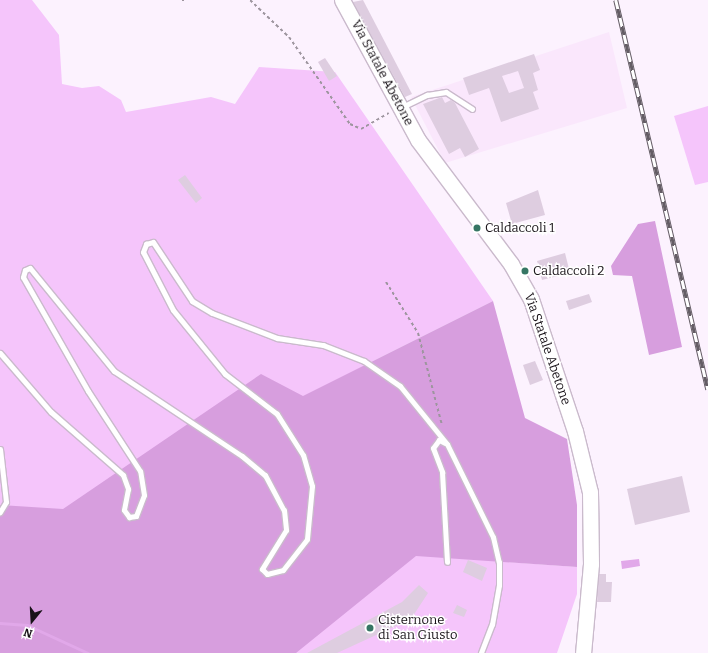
<!DOCTYPE html>
<html>
<head>
<meta charset="utf-8">
<style>
	body { margin:0 }
	#map { position:relative; width:708px; height:653px; overflow:hidden; background:#fcf2fe; font-family:Bitter,serif }
	div>[style] { position:absolute }
	.built>* { inset:0; background:#fae7fc }
	.green>* { inset:0; background:#f5c5fb }
	.forest>* { inset:0; background:#d79ede }
	.water>* { inset:0; background:#e1a8e9 }
	.stream>* { height:3px; margin:-1.5px; padding:0 1.5px; transform-origin:1.5px; border-radius:1.5px; background:#e1a8e9 }
	.building>* { inset:0; background:#decde0 }
	.path>* { height:2px; margin-top:-1px; transform-origin:0; background:repeating-linear-gradient(90deg,#9d959e 0 3px,transparent 0 6px) }
	.roads { filter:drop-shadow(1px 0 #cabacc) drop-shadow(-1px 0 #cabacc) drop-shadow(0 1px #cabacc) drop-shadow(0 -1px #cabacc) }
	.lane>* { height:5px; margin:-2.5px; padding:0 2.5px; transform-origin:2.5px; border-radius:2.5px; background:#fff }
	.secondary>* { height:15px; margin:-7.5px; padding:0 7.5px; transform-origin:7.5px; border-radius:7.5px; background:#fff }
	.rail>* { height:4.5px; margin-top:-2.25px; transform-origin:0; background:repeating-linear-gradient(90deg,#fff 0 9px,#645d65 0 18px); box-sizing:border-box; border-block:1px solid #645d65 }
	.dots>* { width:11px; height:11px; translate:-50% -50%; box-sizing:border-box; border:2px solid #fff; border-radius:50% }
	span { translate:-50% -50%; white-space:nowrap; text-align:center; line-height:1.15; -webkit-text-stroke:3px #fff; paint-order:stroke }
	.street-label { font-size:13px; color:#181218 }
	.poi-label { font-size:13px; color:#181218 }
	.left { translate:0 -50%; text-align:left }
	.north { position:absolute; left:12px; top:601px; width:40px; height:40px; -webkit-text-stroke:3px #fff; paint-order:stroke; rotate:198deg; font-size:11px; font-weight:700; line-height:16px; text-align:center; color:#181218 }
	.north::after { content:''; display:block; margin:auto; width:14px; height:18px; background:#181218; clip-path:polygon(50% 0,100% 100%,50% 72%,0 100%) }
</style>
</head>
<body>
<div id="map">
	<div class="built">
		<div style="clip-path:polygon(609px 32px,627px 108px,445px 163px,411px 97px)"></div>
	</div>
	<div class="green">
		<div style="clip-path:polygon(0 0,32px 0,59px 35px,62px 84px,82px 88px,99px 86px,121px 100px,126px 112px,211px 97px,235px 104px,259px 67px,335px 72px,493px 301px,363px 366px,496px 561px,577px 567px,577px 594px,557px 653px,74px 653px,0 641px)"></div>
		<div style="clip-path:polygon(708px 106px,708px 182px,695px 185px,674px 116px)"></div>
	</div>
	<div class="forest">
		<div style="clip-path:polygon(655px 221px,682px 347px,649px 355px,632px 276px,613px 275px,611px 266px,638px 224px)"></div>
		<div style="clip-path:polygon(493px 301px,525px 418px,567px 439px,577px 505px,577px 567px,416px 556px,296px 653px,0 653px,0 505px,63px 509px,261px 374px,303px 396px)"></div>
	</div>
	<div class="water">
		<div style="clip-path:polygon(639px 559px,640px 566px,622px 569px,621px 561px)"></div>
	</div>
	<div class="stream">
		<div style="left:0;top:623px;width:27px;rotate:4deg"></div>
		<div style="left:27px;top:625px;width:67px;rotate:24.7deg"></div>
	</div>
	<div class="building">
		<div style="clip-path:polygon(363px 0,412px 94px,405px 97px,353px 2px)"></div>
		<div style="clip-path:polygon(evenodd,534px 54px,540px 70px,533px 73px,538px 90px,533px 92px,539px 109px,501px 122px,489px 88px,469px 95px,463px 78px,534px 54px,518px 71px,524px 88px,509px 93px,502px 76px,518px 71px)"></div>
		<div style="clip-path:polygon(325px 58px,337px 76px,329px 81px,318px 62px)"></div>
		<div style="clip-path:polygon(442px 97px,445px 103px,451px 100px,455px 103px,479px 149px,465px 157px,460px 148px,449px 154px,423px 104px)"></div>
		<div style="clip-path:polygon(185px 175px,202px 198px,196px 203px,178px 180px)"></div>
		<div style="clip-path:polygon(538px 190px,545px 215px,512px 224px,506px 203px)"></div>
		<div style="clip-path:polygon(565px 253px,570px 273px,542px 280px,537px 261px)"></div>
		<div style="clip-path:polygon(589px 294px,592px 302px,569px 310px,566px 301px)"></div>
		<div style="clip-path:polygon(535px 361px,543px 380px,530px 385px,523px 365px)"></div>
		<div style="clip-path:polygon(682px 476px,690px 512px,635px 525px,627px 489px)"></div>
		<div style="clip-path:polygon(468px 560px,487px 568px,482px 581px,463px 572px)"></div>
		<div style="clip-path:polygon(599px 574px,606px 574px,606px 582px,612px 582px,611px 602px,597px 602px)"></div>
		<div style="clip-path:polygon(419px 585px,428px 593px,411px 619px,337px 653px,307px 653px,402px 602px)"></div>
		<div style="clip-path:polygon(457px 605px,467px 610px,464px 617px,453px 613px)"></div>
	</div>
	<div class="path">
		<div style="left:250px;top:0;width:54px;rotate:43.5deg"></div>
		<div style="left:289px;top:37px;width:106px;rotate:55deg"></div>
		<div style="left:350px;top:124px;width:12px;rotate:24deg"></div>
		<div style="left:361px;top:129px;width:32px;rotate:-30deg"></div>
		<div style="left:183px;top:1px;width:1px;rotate:-90deg"></div>
		<div style="left:386px;top:282px;width:60px;rotate:57.9deg"></div>
		<div style="left:418px;top:333px;width:95px;rotate:75.4deg"></div>
	</div>
	<div class="roads">
		<div class="lane">
			<div style="left:402px;top:107px;width:28px;rotate:-26deg"></div>
			<div style="left:427px;top:95px;width:19px;rotate:-9deg"></div>
			<div style="left:446px;top:92px;width:31px;rotate:33deg"></div>
			<div style="left:0;top:353px;width:78px;rotate:49.2deg"></div>
			<div style="left:51px;top:412px;width:96px;rotate:41.2deg"></div>
			<div style="left:123px;top:475px;width:15px;rotate:70deg"></div>
			<div style="left:128px;top:489px;width:21px;rotate:101deg"></div>
			<div style="left:124px;top:510px;width:9px;rotate:54deg"></div>
			<div style="left:129px;top:517px;width:7px;rotate:-8deg"></div>
			<div style="left:136px;top:516px;width:22px;rotate:-69deg"></div>
			<div style="left:144px;top:495px;width:24px;rotate:-99deg"></div>
			<div style="left:140px;top:471px;width:95px;rotate:-123deg"></div>
			<div style="left:88px;top:391px;width:131px;rotate:-119.7deg"></div>
			<div style="left:23px;top:277px;width:7px;rotate:-74deg"></div>
			<div style="left:25px;top:270px;width:5px;rotate:-22deg"></div>
			<div style="left:30px;top:268px;width:133px;rotate:50.8deg"></div>
			<div style="left:114px;top:371px;width:154px;rotate:33.6deg"></div>
			<div style="left:242px;top:456px;width:30px;rotate:40deg"></div>
			<div style="left:265px;top:475px;width:40px;rotate:62deg"></div>
			<div style="left:284px;top:510px;width:20px;rotate:84deg"></div>
			<div style="left:286px;top:530px;width:46px;rotate:121.6deg"></div>
			<div style="left:262px;top:569px;width:7px;rotate:45deg"></div>
			<div style="left:267px;top:574px;width:16px;rotate:-14deg"></div>
			<div style="left:283px;top:570px;width:39px;rotate:-52deg"></div>
			<div style="left:307px;top:539px;width:53px;rotate:-84.6deg"></div>
			<div style="left:312px;top:486px;width:32px;rotate:-106deg"></div>
			<div style="left:303px;top:455px;width:49px;rotate:-122.4deg"></div>
			<div style="left:277px;top:414px;width:66px;rotate:-142.4deg"></div>
			<div style="left:225px;top:374px;width:82px;rotate:-129.1deg"></div>
			<div style="left:173px;top:310px;width:65px;rotate:-117.3deg"></div>
			<div style="left:143px;top:252px;width:9px;rotate:-69deg"></div>
			<div style="left:146px;top:244px;width:7px;rotate:-16deg"></div>
			<div style="left:153px;top:242px;width:71px;rotate:56.5deg"></div>
			<div style="left:192px;top:301px;width:23px;rotate:31deg"></div>
			<div style="left:212px;top:313px;width:70px;rotate:21deg"></div>
			<div style="left:277px;top:338px;width:47px;rotate:8.7deg"></div>
			<div style="left:323px;top:345px;width:44px;rotate:21.3deg"></div>
			<div style="left:364px;top:361px;width:44px;rotate:34.8deg"></div>
			<div style="left:400px;top:386px;width:75px;rotate:51deg"></div>
			<div style="left:447px;top:444px;width:104px;rotate:63.7deg"></div>
			<div style="left:493px;top:537px;width:26px;rotate:77deg"></div>
			<div style="left:499px;top:562px;width:23px;rotate:90deg"></div>
			<div style="left:499px;top:585px;width:40px;rotate:100deg"></div>
			<div style="left:492px;top:624px;width:31px;rotate:111deg"></div>
			<div style="left:445px;top:443px;width:7px;rotate:-153deg"></div>
			<div style="left:439px;top:440px;width:10px;rotate:127deg"></div>
			<div style="left:433px;top:448px;width:26px;rotate:69deg"></div>
			<div style="left:442px;top:472px;width:90px;rotate:86.8deg"></div>
			<div style="left:0;top:449px;width:53px;rotate:83.5deg"></div>
			<div style="left:6px;top:502px;width:12px;rotate:121deg"></div>
		</div>
		<div class="secondary">
			<div style="left:342px;top:0;width:159px;rotate:61.5deg"></div>
			<div style="left:418px;top:140px;width:155px;rotate:53.1deg"></div>
			<div style="left:511px;top:264px;width:40px;rotate:60.3deg"></div>
			<div style="left:531px;top:299px;width:139px;rotate:71.6deg"></div>
			<div style="left:575px;top:431px;width:63px;rotate:76.2deg"></div>
			<div style="left:590px;top:492px;width:72px;rotate:89.2deg"></div>
			<div style="left:591px;top:564px;width:89px;rotate:95.1deg"></div>
		</div>
	</div>
	<div class="rail">
		<div style="left:616px;top:0;width:400px;rotate:76.7deg"></div>
	</div>
	<div class="dots">
		<div style="left:477px;top:228px;background:#367664"></div>
		<div style="left:525px;top:271px;background:#367664"></div>
		<div style="left:370px;top:628px;background:#367664"></div>
	</div>
	<div class="street-label">
		<span style="left:382px;top:73px;rotate:62deg">Via Statale Abetone</span>
		<span style="left:547px;top:349px;rotate:71deg">Via Statale Abetone</span>
	</div>
	<div class="poi-label">
		<span class="left" style="left:485px;top:228px">Caldaccoli 1</span>
		<span class="left" style="left:533px;top:271px">Caldaccoli 2</span>
		<span class="left" style="left:378px;top:628px">Cisternone<br>di San Giusto</span>
	</div>
	<div class="north">N</div>
</div>
</body>
</html>
